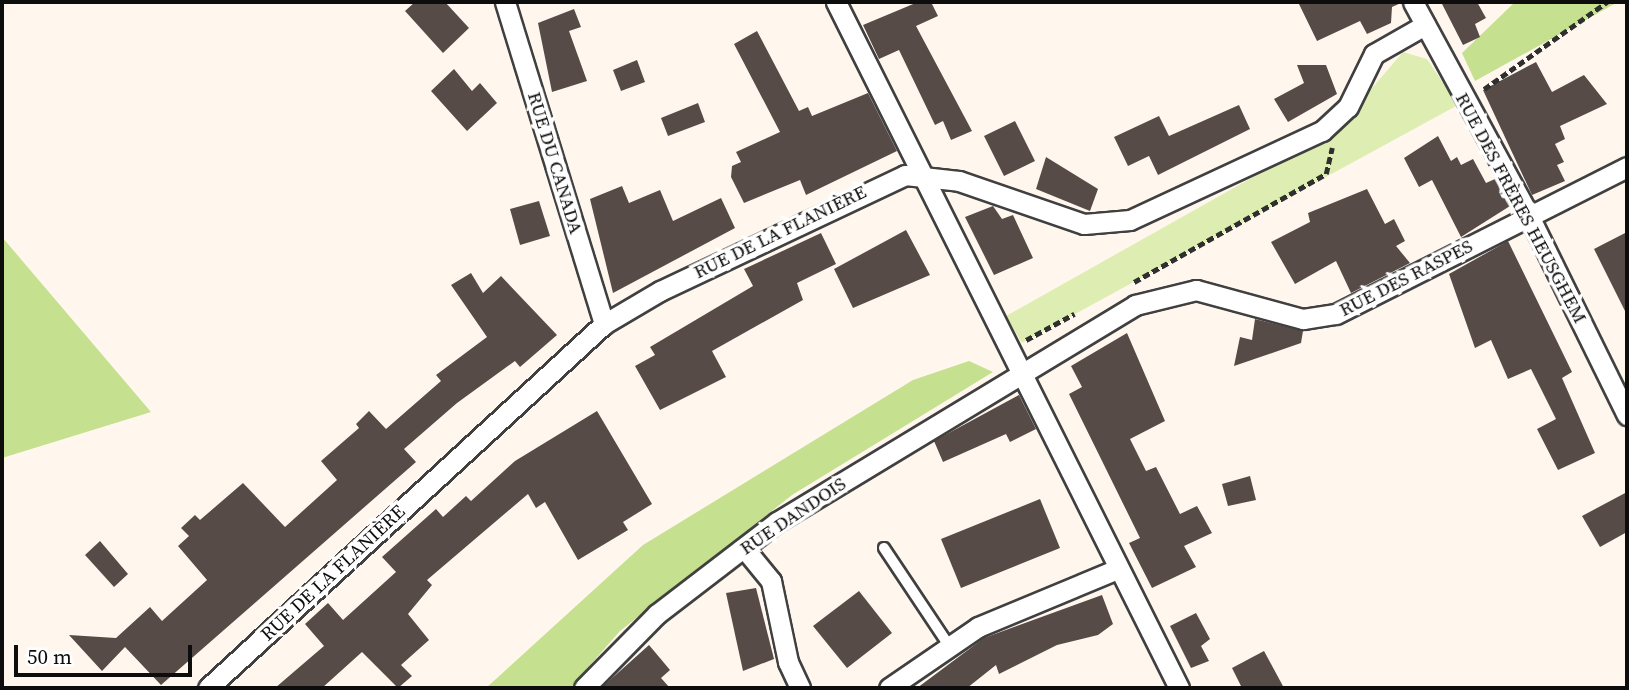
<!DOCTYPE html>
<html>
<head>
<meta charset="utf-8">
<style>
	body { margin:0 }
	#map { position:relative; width:1629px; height:690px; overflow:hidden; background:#fff7ed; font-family:"Source Serif 4",serif }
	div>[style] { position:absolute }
	.green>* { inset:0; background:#deeeb2 }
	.forest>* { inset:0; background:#c5e08f }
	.building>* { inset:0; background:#574b48 }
	.path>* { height:4.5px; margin-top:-2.25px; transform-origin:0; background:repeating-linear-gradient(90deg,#2f2f2f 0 7px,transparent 0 10.5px) }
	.roads { filter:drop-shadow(2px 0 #404040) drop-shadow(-2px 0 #404040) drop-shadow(0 2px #404040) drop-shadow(0 -2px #404040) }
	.service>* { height:10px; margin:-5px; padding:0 5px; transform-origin:5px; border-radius:5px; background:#fff }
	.minor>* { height:19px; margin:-9.5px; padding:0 9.5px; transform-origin:9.5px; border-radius:9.5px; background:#fff }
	span { translate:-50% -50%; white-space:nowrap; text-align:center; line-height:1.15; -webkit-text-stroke:7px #fff; paint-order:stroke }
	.street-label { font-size:19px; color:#0d0d0d }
	.frame { position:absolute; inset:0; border:4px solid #0d0d0d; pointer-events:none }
	.scale { position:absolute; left:14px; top:645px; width:178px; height:32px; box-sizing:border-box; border:4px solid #0d0d0d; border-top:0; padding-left:9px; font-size:21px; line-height:24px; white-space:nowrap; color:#0d0d0d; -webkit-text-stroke:5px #fff; paint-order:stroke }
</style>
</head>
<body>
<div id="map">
	<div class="green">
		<div style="clip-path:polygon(1403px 52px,1427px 59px,1458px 105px,1022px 343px,1006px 316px,1335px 131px)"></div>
	</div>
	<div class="forest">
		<div style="clip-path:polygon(1515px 2px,1618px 2px,1475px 81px,1462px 53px)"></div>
		<div style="clip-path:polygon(2px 237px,151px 412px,2px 458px)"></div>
		<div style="clip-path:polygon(969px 361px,993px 372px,792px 495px,620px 631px,570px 688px,486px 688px,643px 545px,913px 380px)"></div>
	</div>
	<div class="building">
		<div style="clip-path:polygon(415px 2px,445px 2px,469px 28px,443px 53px,405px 11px)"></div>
		<div style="clip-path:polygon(918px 2px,931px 2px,938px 16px,916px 26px,972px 131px,951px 140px,943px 121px,935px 125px,899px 50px,879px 59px,863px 25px)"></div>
		<div style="clip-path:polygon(1298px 2px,1401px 2px,1401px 3px,1392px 7px,1391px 23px,1367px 34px,1360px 21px,1317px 41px)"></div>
		<div style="clip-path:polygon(1441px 2px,1477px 2px,1486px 18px,1475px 24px,1480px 37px,1463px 45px)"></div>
		<div style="clip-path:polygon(574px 9px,581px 27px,569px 31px,587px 81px,552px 92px,538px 23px)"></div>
		<div style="clip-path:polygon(757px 31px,799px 111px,808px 107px,812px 116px,868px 93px,897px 151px,806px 195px,800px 180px,744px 203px,731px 177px,732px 166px,741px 162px,736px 152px,780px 132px,734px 44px)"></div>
		<div style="clip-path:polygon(637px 60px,645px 82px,621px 91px,613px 70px)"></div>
		<div style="clip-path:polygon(1536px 62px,1552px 92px,1584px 75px,1607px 104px,1560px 126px,1565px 139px,1555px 144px,1564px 162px,1557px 165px,1565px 181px,1532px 195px,1483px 90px)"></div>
		<div style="clip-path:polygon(1297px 65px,1326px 65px,1337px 94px,1288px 122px,1274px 99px,1304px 83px)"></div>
		<div style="clip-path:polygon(454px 69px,472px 91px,480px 83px,497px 103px,467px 131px,431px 91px)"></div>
		<div style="clip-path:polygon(698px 103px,705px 122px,668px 136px,661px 118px)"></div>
		<div style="clip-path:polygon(1239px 105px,1250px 129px,1158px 175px,1149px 156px,1128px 166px,1114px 137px,1159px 116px,1169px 136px)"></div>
		<div style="clip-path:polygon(1015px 121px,1035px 161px,1004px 176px,984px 136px)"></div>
		<div style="clip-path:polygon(1438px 136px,1451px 161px,1457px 157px,1461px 165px,1473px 159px,1486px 183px,1495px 179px,1510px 206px,1461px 237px,1432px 180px,1419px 187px,1404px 158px)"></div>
		<div style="clip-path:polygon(1046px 157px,1098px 189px,1090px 211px,1036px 189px)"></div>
		<div style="clip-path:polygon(622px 186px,629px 203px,660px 190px,673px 221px,721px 198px,735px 228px,613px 293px,590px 199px)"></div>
		<div style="clip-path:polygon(1367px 189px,1385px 224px,1394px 219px,1405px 241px,1396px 246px,1410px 263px,1351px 293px,1336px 261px,1295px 284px,1271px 242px,1310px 222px,1308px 213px)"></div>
		<div style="clip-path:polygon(539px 201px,550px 236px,520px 245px,510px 209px)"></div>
		<div style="clip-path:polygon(993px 206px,1002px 219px,1013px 215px,1033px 258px,994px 275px,965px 217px)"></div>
		<div style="clip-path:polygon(906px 230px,930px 275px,853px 308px,834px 269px)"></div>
		<div style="clip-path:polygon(1627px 232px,1627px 315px,1594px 249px)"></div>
		<div style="clip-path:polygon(821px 233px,836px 264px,797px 283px,803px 300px,712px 351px,726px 377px,660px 410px,635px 366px,655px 355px,650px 347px,753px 286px,744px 269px)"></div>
		<div style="clip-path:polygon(1508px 241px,1572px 372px,1562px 378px,1595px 453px,1558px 470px,1537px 429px,1556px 419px,1531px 369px,1508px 379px,1491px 340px,1475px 348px,1449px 274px)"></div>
		<div style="clip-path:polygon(471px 273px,483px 293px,501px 276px,557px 335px,520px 367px,515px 361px,457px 403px,404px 449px,416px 462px,161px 685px,125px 647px,102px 671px,69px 635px,116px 638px,150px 607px,162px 621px,207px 580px,178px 546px,189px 536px,181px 528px,195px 515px,200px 520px,243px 483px,285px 527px,337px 480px,321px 461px,359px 428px,356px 424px,369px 411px,386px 429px,441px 381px,436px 375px,487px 337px,451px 285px)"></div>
		<div style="clip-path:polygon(1255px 319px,1303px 331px,1301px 343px,1234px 366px,1240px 337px,1252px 340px)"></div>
		<div style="clip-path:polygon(1127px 333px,1165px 421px,1130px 439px,1146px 471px,1156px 467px,1180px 514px,1197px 506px,1212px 533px,1184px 546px,1196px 567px,1152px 588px,1129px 543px,1140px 538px,1069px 394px,1082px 387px,1071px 366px)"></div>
		<div style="clip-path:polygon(1019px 395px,1036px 429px,1010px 442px,1006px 434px,943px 462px,934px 441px)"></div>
		<div style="clip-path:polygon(597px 411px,652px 504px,623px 522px,628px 530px,578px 560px,545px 502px,536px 508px,528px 494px,427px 580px,432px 585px,408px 614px,429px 640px,401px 665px,412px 676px,398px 688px,362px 652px,322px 688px,275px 688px,324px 646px,305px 624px,328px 603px,343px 620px,396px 572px,382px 557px,436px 509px,443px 517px,466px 496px,471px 501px,515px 461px)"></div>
		<div style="clip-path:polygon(1250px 476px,1256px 500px,1228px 506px,1222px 484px)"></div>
		<div style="clip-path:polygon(1627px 492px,1627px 532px,1600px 547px,1582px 516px)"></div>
		<div style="clip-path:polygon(1040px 499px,1060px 548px,961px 588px,941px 539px)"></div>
		<div style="clip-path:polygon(100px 541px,128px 574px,114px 587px,85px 555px)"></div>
		<div style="clip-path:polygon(756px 588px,774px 659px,743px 671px,726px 593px)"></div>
		<div style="clip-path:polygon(859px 591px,892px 633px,847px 668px,813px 626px)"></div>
		<div style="clip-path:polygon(1102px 595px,1113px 624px,1098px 635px,1057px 645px,999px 674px,996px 665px,967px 688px,917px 688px,984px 638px)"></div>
		<div style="clip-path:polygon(1196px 613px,1210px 639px,1201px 646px,1209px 661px,1191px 668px,1170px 626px)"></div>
		<div style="clip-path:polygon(649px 645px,670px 670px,661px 678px,670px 688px,601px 688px)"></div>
		<div style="clip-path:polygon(1264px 651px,1284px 688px,1242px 688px,1232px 668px)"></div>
	</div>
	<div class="path">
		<div style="left:1484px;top:89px;width:151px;rotate:-35.3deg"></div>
		<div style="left:1134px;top:282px;width:220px;rotate:-29.4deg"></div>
		<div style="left:1326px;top:174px;width:27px;rotate:-77deg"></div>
		<div style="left:1026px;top:340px;width:55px;rotate:-28.4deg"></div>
	</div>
	<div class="roads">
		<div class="service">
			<div style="left:884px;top:548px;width:115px;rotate:56.3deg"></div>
		</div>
		<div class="minor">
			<div style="left:505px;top:2px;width:337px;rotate:72.9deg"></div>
			<div style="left:836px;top:2px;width:767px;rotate:63.43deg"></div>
			<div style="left:1413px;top:2px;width:243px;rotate:61.5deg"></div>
			<div style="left:1529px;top:216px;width:222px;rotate:63.8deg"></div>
			<div style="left:744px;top:548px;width:43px;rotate:50.7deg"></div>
			<div style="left:771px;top:581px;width:83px;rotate:78.1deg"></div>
			<div style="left:788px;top:662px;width:29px;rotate:65deg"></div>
			<div style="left:208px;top:688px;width:538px;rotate:-42.59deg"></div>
			<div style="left:604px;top:324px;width:65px;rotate:-30.5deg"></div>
			<div style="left:660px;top:291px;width:271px;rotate:-25.3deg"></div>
			<div style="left:905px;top:175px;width:54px;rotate:6.3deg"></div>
			<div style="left:959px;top:181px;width:132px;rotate:19deg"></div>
			<div style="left:1084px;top:224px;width:46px;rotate:-5deg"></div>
			<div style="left:1130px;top:220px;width:212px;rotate:-24.9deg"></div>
			<div style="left:1322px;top:131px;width:35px;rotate:-43deg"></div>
			<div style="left:1348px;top:107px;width:59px;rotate:-63.9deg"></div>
			<div style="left:1374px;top:54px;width:59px;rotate:-29.6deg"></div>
			<div style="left:584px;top:688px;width:104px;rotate:-45.4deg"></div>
			<div style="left:657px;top:614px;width:151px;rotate:-37.5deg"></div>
			<div style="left:777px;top:522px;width:419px;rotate:-31.2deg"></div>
			<div style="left:1135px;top:305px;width:63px;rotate:-13.8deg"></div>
			<div style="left:1196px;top:290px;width:111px;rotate:15.2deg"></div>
			<div style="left:1303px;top:319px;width:33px;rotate:-9deg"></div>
			<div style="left:1336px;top:314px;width:326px;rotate:-26.8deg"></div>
			<div style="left:889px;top:688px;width:108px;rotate:-34.4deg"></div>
			<div style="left:978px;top:627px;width:151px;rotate:-22.6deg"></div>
		</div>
	</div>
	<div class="street-label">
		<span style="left:555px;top:163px;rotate:73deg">RUE DU CANADA</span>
		<span style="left:1521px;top:208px;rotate:62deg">RUE DES FRÈRES HEUSGHEM</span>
		<span style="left:780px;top:232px;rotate:-26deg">RUE DE LA FLANIÈRE</span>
		<span style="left:1406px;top:278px;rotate:-27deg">RUE DES RASPES</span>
		<span style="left:793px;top:516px;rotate:-34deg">RUE DANDOIS</span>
		<span style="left:333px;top:573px;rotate:-43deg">RUE DE LA FLANIÈRE</span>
	</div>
	<div class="frame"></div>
	<div class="scale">50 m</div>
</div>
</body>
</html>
